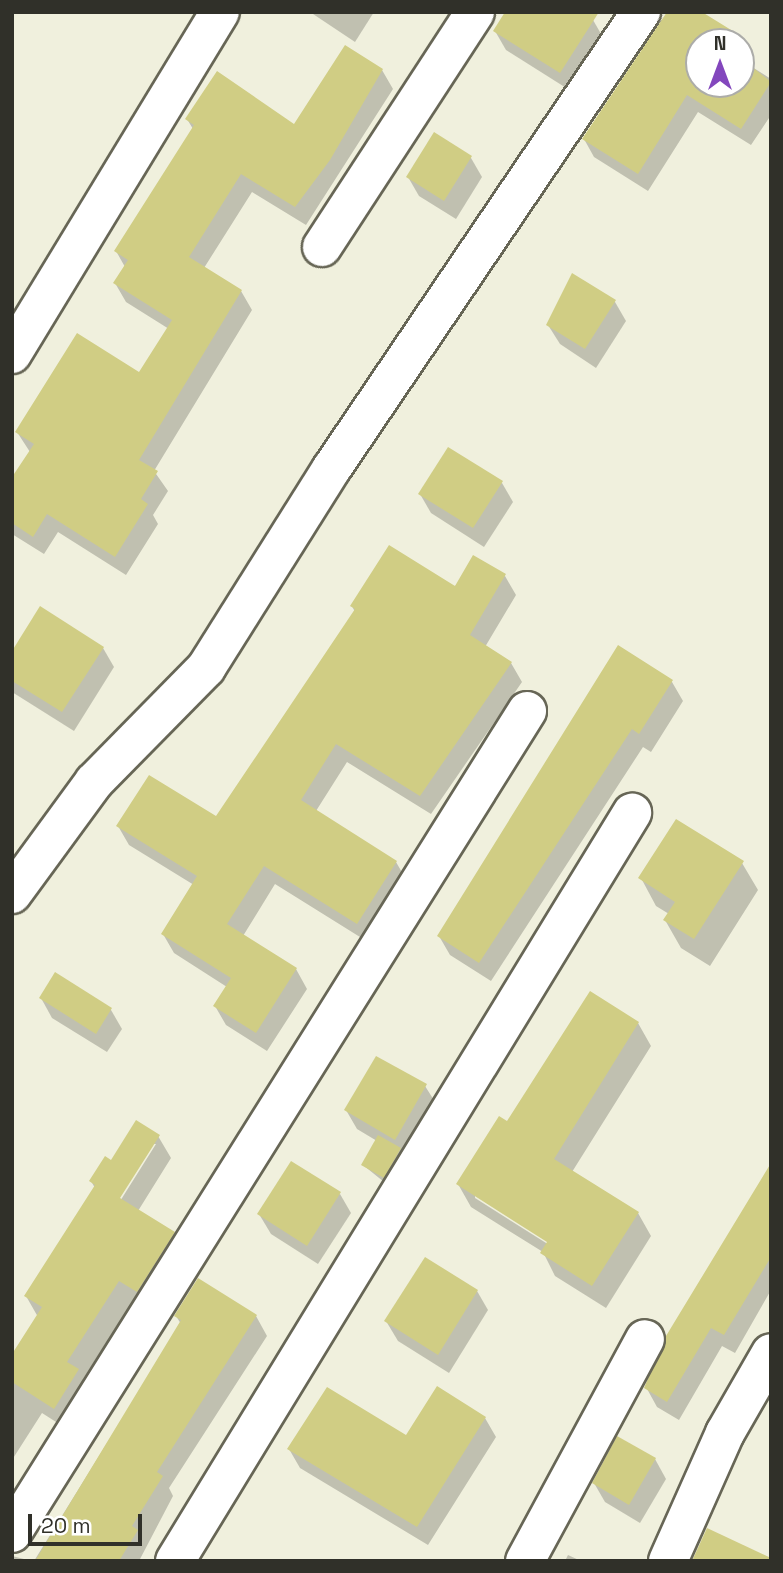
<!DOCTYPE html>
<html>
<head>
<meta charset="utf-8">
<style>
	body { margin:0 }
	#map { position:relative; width:783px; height:1573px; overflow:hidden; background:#f0f0dd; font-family:"Space Grotesk",sans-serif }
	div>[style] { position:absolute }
	.shadow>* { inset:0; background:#0003 }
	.building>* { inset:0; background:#d0cd84 }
	.roads { filter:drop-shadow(2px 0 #676656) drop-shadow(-2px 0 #676656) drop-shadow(0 2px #676656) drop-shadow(0 -2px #676656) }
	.minor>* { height:38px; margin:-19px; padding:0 19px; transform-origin:19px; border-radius:19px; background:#fff }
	span { translate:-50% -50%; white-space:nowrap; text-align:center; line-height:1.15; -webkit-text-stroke:5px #fff; paint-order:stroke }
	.frame { position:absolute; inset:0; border:14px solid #303029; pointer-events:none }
	.north { position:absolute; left:685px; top:28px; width:70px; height:70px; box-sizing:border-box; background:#fff; border:2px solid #acaca9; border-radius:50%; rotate:0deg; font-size:19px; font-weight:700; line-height:28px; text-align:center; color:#303029 }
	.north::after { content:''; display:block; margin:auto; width:24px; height:32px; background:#8347bd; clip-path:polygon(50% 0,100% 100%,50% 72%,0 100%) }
	.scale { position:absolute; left:28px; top:1514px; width:114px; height:32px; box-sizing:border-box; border:4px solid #303029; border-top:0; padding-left:9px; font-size:21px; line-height:24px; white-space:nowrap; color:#303029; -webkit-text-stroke:5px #fff; paint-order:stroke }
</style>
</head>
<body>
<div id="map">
	<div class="shadow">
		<div style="clip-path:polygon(310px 12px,374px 12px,355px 42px)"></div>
		<div style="clip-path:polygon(668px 12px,734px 35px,739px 42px,699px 42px,699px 84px,741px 84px,741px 60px,771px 79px,771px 115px,751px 145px,698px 112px,648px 191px,594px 157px,584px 139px)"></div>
		<div style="clip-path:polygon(593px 20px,604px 39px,571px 91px,506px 50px,495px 31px)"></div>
		<div style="clip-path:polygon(382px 70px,393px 89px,306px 225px,252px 192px,204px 268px,241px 291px,252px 310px,154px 471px,168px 491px,153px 515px,158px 524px,126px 575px,58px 532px,44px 554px,12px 534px,12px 480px,30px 452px,17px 432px,140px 375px,169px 329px,126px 302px,115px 283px,125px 267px,116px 251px,193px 129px,187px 119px,294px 127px)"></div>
		<div style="clip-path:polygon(434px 134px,471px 158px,482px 177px,456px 219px,419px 196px,408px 177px)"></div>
		<div style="clip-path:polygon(572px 275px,615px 302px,626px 321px,596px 368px,560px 344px,548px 325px)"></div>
		<div style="clip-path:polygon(502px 483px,513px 502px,484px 547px,431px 513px,420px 494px)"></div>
		<div style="clip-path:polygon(505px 576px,516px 595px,485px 647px,511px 663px,522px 682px,431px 814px,347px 762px,316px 811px,396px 862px,407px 881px,368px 942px,275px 884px,243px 936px,296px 969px,307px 989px,267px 1051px,226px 1025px,215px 1006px,227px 987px,174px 953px,163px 934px,194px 885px,129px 845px,118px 826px,216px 819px,355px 612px,352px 606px)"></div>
		<div style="clip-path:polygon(103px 648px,114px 667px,74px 731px,12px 692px,12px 654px)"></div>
		<div style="clip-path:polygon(618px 648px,672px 682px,683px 701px,651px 752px,643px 747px,491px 981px,450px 955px,439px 936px)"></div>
		<div style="clip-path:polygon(742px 863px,758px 890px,710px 966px,681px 948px,665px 920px,669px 914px,656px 906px,641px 878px)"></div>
		<div style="clip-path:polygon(41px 998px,111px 1010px,122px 1029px,107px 1052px,52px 1018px)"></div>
		<div style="clip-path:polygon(evenodd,638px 1023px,651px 1046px,572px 1172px,638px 1213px,651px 1236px,606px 1308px,555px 1276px,543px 1252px,471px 1207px,458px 1184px,508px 1123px,638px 1023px,475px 1194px,556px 1245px,554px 1248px,475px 1198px,475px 1194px)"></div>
		<div style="clip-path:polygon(425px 1086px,437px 1105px,389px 1186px,363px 1165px,377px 1141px,357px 1129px,346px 1110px)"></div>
		<div style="clip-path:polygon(evenodd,158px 1136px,171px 1158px,138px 1211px,173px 1233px,186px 1255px,150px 1313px,132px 1302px,83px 1379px,91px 1392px,67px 1429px,42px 1413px,12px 1460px,12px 1357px,38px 1317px,26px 1296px,95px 1188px,91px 1181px,158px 1136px,152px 1144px,156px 1144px,117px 1206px,114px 1204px,152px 1144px)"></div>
		<div style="clip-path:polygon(771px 1167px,771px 1290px,735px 1353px,722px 1346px,679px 1420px,657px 1407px,646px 1387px)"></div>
		<div style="clip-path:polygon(340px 1194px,351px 1213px,318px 1264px,271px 1234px,259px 1214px)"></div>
		<div style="clip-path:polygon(477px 1291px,488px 1310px,449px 1373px,398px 1341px,386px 1321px)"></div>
		<div style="clip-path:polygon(176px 1316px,256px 1316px,267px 1336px,169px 1488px,173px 1496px,139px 1561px,34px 1561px,181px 1324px)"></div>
		<div style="clip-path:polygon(485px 1418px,496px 1437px,428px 1545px,300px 1468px,289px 1449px,407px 1437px)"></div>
		<div style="clip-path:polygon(655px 1459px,666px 1479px,640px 1523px,605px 1502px,594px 1483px)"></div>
		<div style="clip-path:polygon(568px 1555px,581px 1561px,565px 1561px)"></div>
		<div style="clip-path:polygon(12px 1556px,32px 1561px,12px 1561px)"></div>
	</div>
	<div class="building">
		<div style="clip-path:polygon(505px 12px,599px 12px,560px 73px,493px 31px)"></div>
		<div style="clip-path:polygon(667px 12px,702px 12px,736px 33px,730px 42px,699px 42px,699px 84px,741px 84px,741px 58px,771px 82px,741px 129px,687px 95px,638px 174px,582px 139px)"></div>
		<div style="clip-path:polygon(345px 45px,383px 69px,330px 160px,295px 207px,241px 174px,189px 257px,242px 290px,139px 460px,158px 471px,141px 499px,148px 504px,115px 557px,47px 514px,33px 537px,12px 523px,12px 477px,34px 444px,15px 432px,77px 333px,139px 372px,172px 320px,113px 283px,128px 260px,114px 251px,194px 125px,185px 119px,217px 71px,294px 124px)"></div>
		<div style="clip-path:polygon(434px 132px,472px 156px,444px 201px,406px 177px)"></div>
		<div style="clip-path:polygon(572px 273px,616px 300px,585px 349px,546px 325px)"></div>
		<div style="clip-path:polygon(448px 447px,503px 481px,473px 528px,418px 494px)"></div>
		<div style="clip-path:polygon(389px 545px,455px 586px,473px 555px,506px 574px,470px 635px,512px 662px,420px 796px,336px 744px,301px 800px,397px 861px,357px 924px,264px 866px,227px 924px,297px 968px,256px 1033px,213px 1006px,231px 978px,161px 934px,197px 876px,116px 826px,149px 775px,216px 816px,355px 609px,350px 606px)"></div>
		<div style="clip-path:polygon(40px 606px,104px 647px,62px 712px,12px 681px,12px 651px)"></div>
		<div style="clip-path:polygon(618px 645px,673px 680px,639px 734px,632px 729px,479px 963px,437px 936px)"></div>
		<div style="clip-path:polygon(676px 819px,744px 861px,694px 939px,663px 920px,675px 902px,638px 878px)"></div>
		<div style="clip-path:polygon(55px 972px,112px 1008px,96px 1034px,39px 998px)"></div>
		<div style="clip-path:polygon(590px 991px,639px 1022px,554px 1159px,639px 1212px,592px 1286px,540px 1253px,547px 1242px,456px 1184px,499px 1116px,507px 1121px)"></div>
		<div style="clip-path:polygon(376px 1056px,427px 1084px,395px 1140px,344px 1110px)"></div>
		<div style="clip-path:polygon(136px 1120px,160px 1135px,120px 1198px,175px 1232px,137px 1292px,119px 1281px,67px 1362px,79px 1369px,54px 1409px,12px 1382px,12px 1354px,42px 1307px,24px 1296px,95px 1185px,89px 1181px,105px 1156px,111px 1160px)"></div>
		<div style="clip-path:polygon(378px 1135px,401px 1148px,384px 1178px,361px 1165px)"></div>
		<div style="clip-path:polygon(291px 1161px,341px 1192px,307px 1246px,257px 1214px)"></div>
		<div style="clip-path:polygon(771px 1163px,771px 1257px,724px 1335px,711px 1328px,667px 1402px,644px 1388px,666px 1336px)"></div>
		<div style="clip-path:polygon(425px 1257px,478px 1290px,438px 1355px,384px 1321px)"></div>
		<div style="clip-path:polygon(198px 1278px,257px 1315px,157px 1472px,163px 1476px,132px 1526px,138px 1530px,119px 1561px,35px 1561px,181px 1320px,174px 1316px)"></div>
		<div style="clip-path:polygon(437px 1386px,486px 1417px,417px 1527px,287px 1449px,327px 1387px,406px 1435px)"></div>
		<div style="clip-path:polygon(617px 1436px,656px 1458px,629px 1505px,592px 1483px)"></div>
		<div style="clip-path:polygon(707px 1528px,771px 1558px,771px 1561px,692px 1561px)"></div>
	</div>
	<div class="roads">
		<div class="minor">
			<div style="left:322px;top:247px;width:280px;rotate:-56.9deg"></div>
			<div style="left:12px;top:354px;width:400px;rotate:-58.7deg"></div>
			<div style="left:12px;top:894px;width:139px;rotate:-53.8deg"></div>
			<div style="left:94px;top:782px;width:160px;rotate:-45.5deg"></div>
			<div style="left:206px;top:668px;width:236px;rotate:-57.8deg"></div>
			<div style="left:332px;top:468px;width:551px;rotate:-55.88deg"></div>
			<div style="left:12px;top:1533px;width:970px;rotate:-57.93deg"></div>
			<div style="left:175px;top:1561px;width:877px;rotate:-58.58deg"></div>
			<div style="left:525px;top:1561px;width:252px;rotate:-61.6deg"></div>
			<div style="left:668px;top:1561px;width:140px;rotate:-66deg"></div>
			<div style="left:725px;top:1433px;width:92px;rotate:-60.1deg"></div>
		</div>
	</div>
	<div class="frame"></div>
	<div class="north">N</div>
	<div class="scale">20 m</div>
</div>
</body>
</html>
